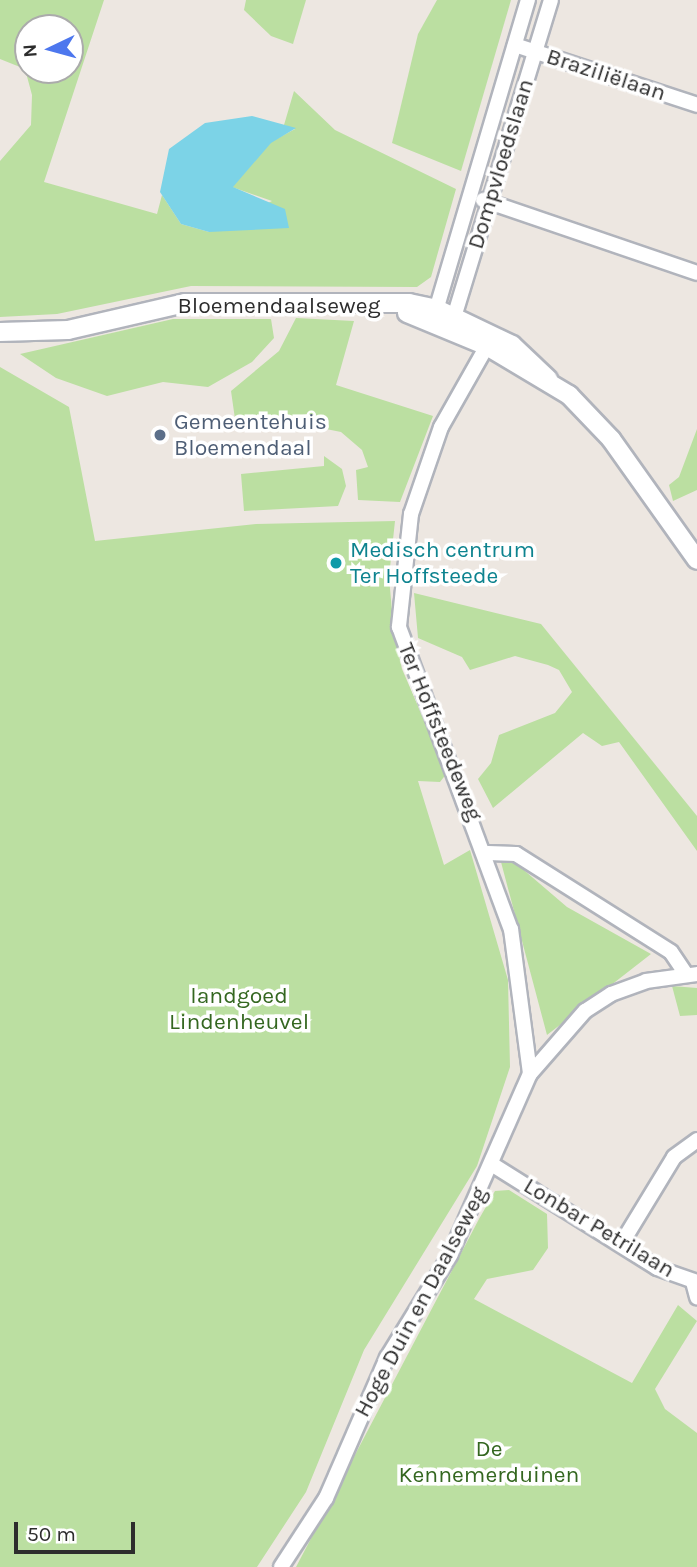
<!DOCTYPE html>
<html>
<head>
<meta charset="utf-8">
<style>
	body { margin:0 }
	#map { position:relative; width:697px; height:1567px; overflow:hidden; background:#ede7e1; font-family:Karla,sans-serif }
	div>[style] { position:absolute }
	.green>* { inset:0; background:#bbdfa1 }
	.water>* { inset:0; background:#7cd3e7 }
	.roads { filter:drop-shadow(2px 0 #b1b4bc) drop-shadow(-2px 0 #b1b4bc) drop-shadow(0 2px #b1b4bc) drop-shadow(0 -2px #b1b4bc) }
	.minor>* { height:14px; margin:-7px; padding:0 7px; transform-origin:7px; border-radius:7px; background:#fff }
	.tertiary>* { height:18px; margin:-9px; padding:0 9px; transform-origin:9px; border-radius:9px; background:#fff }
	.dots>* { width:19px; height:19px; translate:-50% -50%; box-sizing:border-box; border:4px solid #fff; border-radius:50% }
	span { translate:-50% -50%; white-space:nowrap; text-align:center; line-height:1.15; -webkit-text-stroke:7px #fff; paint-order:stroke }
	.street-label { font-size:23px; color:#2d2d2d }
	.service-label { font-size:23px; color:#4e5e75 }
	.left { translate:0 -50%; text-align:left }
	.culture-label { font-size:23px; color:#0d838f }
	.park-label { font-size:23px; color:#346720 }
	.north { position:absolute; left:14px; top:14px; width:70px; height:70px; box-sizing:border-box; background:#fff; border:2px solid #ababab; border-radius:50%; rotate:265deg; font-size:19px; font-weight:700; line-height:28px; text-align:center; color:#2d2d2d }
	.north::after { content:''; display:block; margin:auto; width:24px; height:32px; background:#4d77ee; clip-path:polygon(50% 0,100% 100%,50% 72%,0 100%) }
	.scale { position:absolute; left:14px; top:1522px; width:121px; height:32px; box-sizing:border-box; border:4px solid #2d2d2d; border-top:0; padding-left:9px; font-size:21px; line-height:24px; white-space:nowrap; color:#2d2d2d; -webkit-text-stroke:5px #fff; paint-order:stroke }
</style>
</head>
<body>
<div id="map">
	<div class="green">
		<div style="clip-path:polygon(evenodd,0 0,104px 0,44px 182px,157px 214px,162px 195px,181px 224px,209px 232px,272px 201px,232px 187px,271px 142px,295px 129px,284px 125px,294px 91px,335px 130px,456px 189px,431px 277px,417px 287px,191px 286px,57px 314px,0 317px,0 161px,31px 125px,32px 95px,25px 69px,0 59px,0 0,28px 28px,70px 28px,70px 70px,28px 70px,28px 28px)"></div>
		<div style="clip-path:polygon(246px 0,306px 0,293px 44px,271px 36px,244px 10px)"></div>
		<div style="clip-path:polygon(437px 0,511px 0,461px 171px,392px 143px,418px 34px)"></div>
		<div style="clip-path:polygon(296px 318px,354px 321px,336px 385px,433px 416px,400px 502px,358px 500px,356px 470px,368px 467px,362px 450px,341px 432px,316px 427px,308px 414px,236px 426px,231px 391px,279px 351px)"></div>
		<div style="clip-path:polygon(173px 319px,271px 319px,274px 338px,252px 362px,208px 387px,163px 382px,107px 396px,56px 378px,20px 354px)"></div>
		<div style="clip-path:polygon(0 367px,69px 407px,95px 541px,256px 524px,395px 521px,389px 577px,394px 634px,402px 669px,447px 773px,440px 782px,418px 781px,444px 865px,470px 850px,508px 980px,510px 1067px,477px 1166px,364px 1350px,306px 1492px,257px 1567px,0 1567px)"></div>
		<div style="clip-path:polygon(697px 429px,697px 490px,673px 501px,669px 485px,679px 477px)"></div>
		<div style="clip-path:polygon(324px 456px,342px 469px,346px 486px,338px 506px,244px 511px,241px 474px,324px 466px)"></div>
		<div style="clip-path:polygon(414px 593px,541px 624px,697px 816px,697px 851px,619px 742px,602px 746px,583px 733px,493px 808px,478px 779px,491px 763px,499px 735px,555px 713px,572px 692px,559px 670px,548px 665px,515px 656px,470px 670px,462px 657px,418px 638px)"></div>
		<div style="clip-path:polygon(497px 847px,567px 907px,651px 954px,547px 1035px)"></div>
		<div style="clip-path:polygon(672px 986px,697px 988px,697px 1015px,680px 1016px)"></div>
		<div style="clip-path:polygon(509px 1190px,547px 1214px,548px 1248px,533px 1270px,487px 1279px,474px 1299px,632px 1383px,678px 1305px,697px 1321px,655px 1389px,665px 1409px,697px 1433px,697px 1567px,296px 1567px,479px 1219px,495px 1191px)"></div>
	</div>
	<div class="water">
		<div style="clip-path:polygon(252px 116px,296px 128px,271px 143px,233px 187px,285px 209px,289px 228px,209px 232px,181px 224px,160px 192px,169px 149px,205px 123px)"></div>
	</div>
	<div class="roads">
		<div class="minor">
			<div style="left:515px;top:45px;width:192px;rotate:18.2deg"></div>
			<div style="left:483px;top:200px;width:226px;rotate:18.8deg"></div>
			<div style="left:434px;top:317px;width:331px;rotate:-73.5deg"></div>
			<div style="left:451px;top:327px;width:342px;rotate:-73deg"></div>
			<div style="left:492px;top:337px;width:103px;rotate:119.5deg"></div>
			<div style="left:441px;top:427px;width:92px;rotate:109deg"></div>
			<div style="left:411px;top:514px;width:114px;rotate:96.1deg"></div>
			<div style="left:399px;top:627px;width:322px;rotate:69.7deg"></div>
			<div style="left:511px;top:929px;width:146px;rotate:82.5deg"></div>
			<div style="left:488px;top:853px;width:28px;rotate:2deg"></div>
			<div style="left:516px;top:854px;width:183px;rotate:32.3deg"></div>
			<div style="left:671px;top:952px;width:25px;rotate:56deg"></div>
			<div style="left:493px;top:1165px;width:194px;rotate:32.1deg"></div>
			<div style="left:657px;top:1268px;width:42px;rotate:19.3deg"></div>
			<div style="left:623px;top:1241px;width:98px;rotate:-58.7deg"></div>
			<div style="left:674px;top:1157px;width:29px;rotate:-36deg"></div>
			<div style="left:693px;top:1282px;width:16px;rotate:75deg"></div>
			<div style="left:281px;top:1567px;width:82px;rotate:-56.9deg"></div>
			<div style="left:326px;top:1498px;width:153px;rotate:-66.5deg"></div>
			<div style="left:387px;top:1358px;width:121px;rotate:-58.5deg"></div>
			<div style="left:450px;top:1255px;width:198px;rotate:-66.2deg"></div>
			<div style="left:530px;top:1074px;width:84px;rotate:-48.9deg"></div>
			<div style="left:585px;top:1011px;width:31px;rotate:-33deg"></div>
			<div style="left:611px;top:994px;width:37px;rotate:-20deg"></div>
			<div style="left:646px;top:981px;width:51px;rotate:-7.8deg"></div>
		</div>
		<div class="tertiary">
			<div style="left:407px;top:313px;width:87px;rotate:22.4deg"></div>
			<div style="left:487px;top:346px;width:96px;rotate:30.9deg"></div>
			<div style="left:569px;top:395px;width:61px;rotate:46.3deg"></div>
			<div style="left:611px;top:439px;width:148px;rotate:54.6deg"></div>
			<div style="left:0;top:332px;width:68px;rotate:-1.7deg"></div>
			<div style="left:68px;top:330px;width:120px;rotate:-13deg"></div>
			<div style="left:185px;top:303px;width:224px"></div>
			<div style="left:409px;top:303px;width:29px;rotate:12deg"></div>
			<div style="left:437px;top:309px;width:83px;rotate:25.6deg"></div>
			<div style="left:512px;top:345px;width:50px;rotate:43.4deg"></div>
		</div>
	</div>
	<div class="dots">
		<div style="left:160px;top:435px;background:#5c6f8a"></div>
		<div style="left:336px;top:563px;background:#0f9aa8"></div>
	</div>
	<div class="street-label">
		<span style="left:606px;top:75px;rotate:18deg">Braziliëlaan</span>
		<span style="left:501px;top:164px;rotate:-73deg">Dompvloedslaan</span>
		<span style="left:279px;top:306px">Bloemendaalseweg</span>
		<span style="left:440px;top:732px;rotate:68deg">Ter Hoffsteedeweg</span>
		<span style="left:599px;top:1228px;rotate:31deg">Lonbar Petrilaan</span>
		<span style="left:421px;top:1302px;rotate:-62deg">Hoge Duin en Daalseweg</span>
	</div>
	<div class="service-label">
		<span class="left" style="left:174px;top:435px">Gemeentehuis<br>Bloemendaal</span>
	</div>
	<div class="culture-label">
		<span class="left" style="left:350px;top:563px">Medisch centrum<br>Ter Hoffsteede</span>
	</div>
	<div class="park-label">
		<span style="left:239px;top:1009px">landgoed<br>Lindenheuvel</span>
		<span style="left:489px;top:1462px">De<br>Kennemerduinen</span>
	</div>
	<div class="north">N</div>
	<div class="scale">50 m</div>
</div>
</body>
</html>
